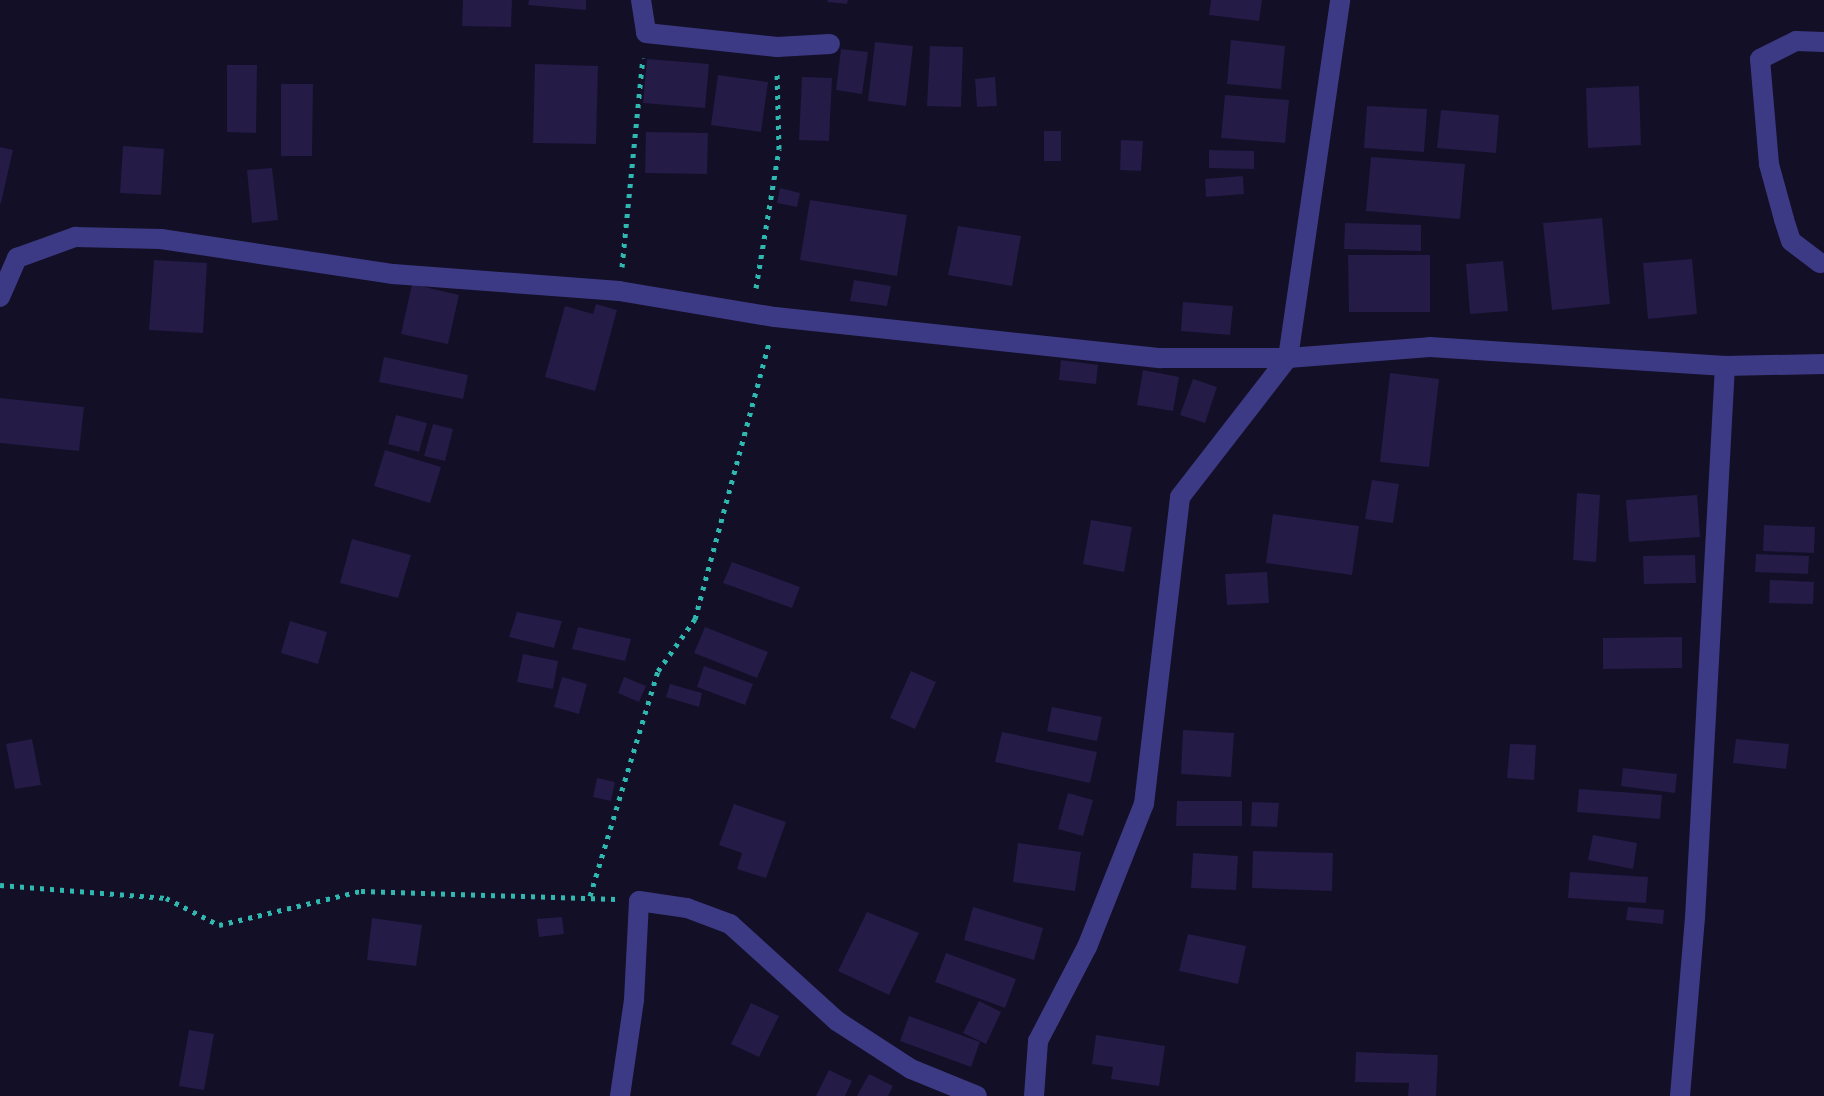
<!DOCTYPE html>
<html>
<head>
<meta charset="utf-8">
<style>
	body { margin:0 }
	#map { position:relative; width:1824px; height:1096px; overflow:hidden; background:#130f26; font-family:"PT Sans Narrow",sans-serif }
	div>[style] { position:absolute }
	.building>* { inset:0; background:#241b47 }
	.path>* { height:5px; margin-top:-2.5px; transform-origin:0; background:repeating-linear-gradient(90deg,#2fb8b0 0 4px,transparent 0 10px) }
	.minor>* { height:20px; margin:-10px; padding:0 10px; transform-origin:10px; border-radius:10px; background:#3d3a85 }
	span { translate:-50% -50%; white-space:nowrap; text-align:center; line-height:1.15; -webkit-text-stroke:6px #130f26; paint-order:stroke }
</style>
</head>
<body>
<div id="map">
	<div class="building">
		<div style="clip-path:polygon(463px 0,512px 0,511px 27px,462px 26px)"></div>
		<div style="clip-path:polygon(529px 0,586px 0,586px 10px,528px 5px)"></div>
		<div style="clip-path:polygon(828px 0,848px 0,847px 4px,827px 2px)"></div>
		<div style="clip-path:polygon(1211px 0,1262px 0,1259px 21px,1209px 15px)"></div>
		<div style="clip-path:polygon(1231px 40px,1285px 46px,1281px 89px,1227px 84px)"></div>
		<div style="clip-path:polygon(875px 42px,913px 46px,906px 106px,868px 101px)"></div>
		<div style="clip-path:polygon(930px 46px,963px 47px,961px 107px,927px 106px)"></div>
		<div style="clip-path:polygon(841px 49px,868px 52px,862px 94px,836px 90px)"></div>
		<div style="clip-path:polygon(647px 59px,709px 64px,705px 108px,643px 103px)"></div>
		<div style="clip-path:polygon(535px 64px,598px 66px,596px 144px,533px 143px)"></div>
		<div style="clip-path:polygon(227px 65px,257px 65px,256px 133px,227px 132px)"></div>
		<div style="clip-path:polygon(718px 75px,768px 82px,761px 132px,711px 125px)"></div>
		<div style="clip-path:polygon(802px 77px,832px 78px,829px 141px,799px 140px)"></div>
		<div style="clip-path:polygon(995px 77px,997px 106px,977px 107px,975px 79px)"></div>
		<div style="clip-path:polygon(281px 84px,313px 84px,312px 156px,281px 156px)"></div>
		<div style="clip-path:polygon(1639px 86px,1641px 145px,1588px 148px,1586px 88px)"></div>
		<div style="clip-path:polygon(1225px 95px,1289px 100px,1285px 143px,1221px 138px)"></div>
		<div style="clip-path:polygon(1367px 106px,1427px 109px,1424px 152px,1364px 148px)"></div>
		<div style="clip-path:polygon(1441px 110px,1499px 115px,1496px 153px,1437px 148px)"></div>
		<div style="clip-path:polygon(1044px 131px,1061px 131px,1061px 161px,1044px 161px)"></div>
		<div style="clip-path:polygon(646px 132px,708px 133px,707px 174px,645px 173px)"></div>
		<div style="clip-path:polygon(1121px 140px,1143px 141px,1141px 171px,1120px 170px)"></div>
		<div style="clip-path:polygon(123px 146px,164px 149px,161px 195px,120px 193px)"></div>
		<div style="clip-path:polygon(0 147px,13px 150px,1px 203px,0 203px)"></div>
		<div style="clip-path:polygon(1209px 150px,1254px 151px,1254px 169px,1209px 168px)"></div>
		<div style="clip-path:polygon(1371px 157px,1465px 164px,1460px 219px,1366px 211px)"></div>
		<div style="clip-path:polygon(272px 168px,278px 220px,252px 223px,247px 170px)"></div>
		<div style="clip-path:polygon(1243px 176px,1244px 194px,1206px 197px,1205px 179px)"></div>
		<div style="clip-path:polygon(780px 188px,800px 193px,797px 207px,777px 203px)"></div>
		<div style="clip-path:polygon(810px 200px,907px 215px,897px 276px,800px 260px)"></div>
		<div style="clip-path:polygon(1602px 218px,1610px 304px,1552px 310px,1543px 223px)"></div>
		<div style="clip-path:polygon(1345px 223px,1421px 225px,1421px 251px,1344px 249px)"></div>
		<div style="clip-path:polygon(958px 226px,1021px 236px,1012px 286px,948px 275px)"></div>
		<div style="clip-path:polygon(1348px 255px,1430px 255px,1430px 312px,1349px 312px)"></div>
		<div style="clip-path:polygon(1692px 259px,1697px 314px,1648px 319px,1643px 263px)"></div>
		<div style="clip-path:polygon(154px 260px,207px 263px,203px 333px,149px 330px)"></div>
		<div style="clip-path:polygon(1503px 261px,1508px 311px,1470px 314px,1466px 264px)"></div>
		<div style="clip-path:polygon(854px 280px,891px 286px,887px 306px,850px 301px)"></div>
		<div style="clip-path:polygon(412px 284px,459px 295px,448px 344px,401px 334px)"></div>
		<div style="clip-path:polygon(1183px 302px,1233px 306px,1230px 335px,1181px 331px)"></div>
		<div style="clip-path:polygon(596px 304px,617px 310px,595px 391px,545px 377px,565px 306px,593px 314px)"></div>
		<div style="clip-path:polygon(384px 357px,468px 375px,463px 399px,379px 382px)"></div>
		<div style="clip-path:polygon(1061px 360px,1098px 365px,1096px 384px,1059px 380px)"></div>
		<div style="clip-path:polygon(1143px 370px,1179px 377px,1173px 411px,1137px 405px)"></div>
		<div style="clip-path:polygon(1390px 373px,1439px 379px,1429px 467px,1380px 462px)"></div>
		<div style="clip-path:polygon(1193px 379px,1217px 387px,1205px 423px,1180px 415px)"></div>
		<div style="clip-path:polygon(0 398px,84px 407px,79px 451px,0 443px)"></div>
		<div style="clip-path:polygon(396px 415px,427px 423px,419px 452px,388px 444px)"></div>
		<div style="clip-path:polygon(433px 424px,453px 429px,445px 461px,424px 456px)"></div>
		<div style="clip-path:polygon(385px 450px,441px 467px,430px 503px,374px 486px)"></div>
		<div style="clip-path:polygon(1372px 480px,1399px 484px,1393px 523px,1365px 519px)"></div>
		<div style="clip-path:polygon(1577px 493px,1600px 495px,1596px 562px,1573px 560px)"></div>
		<div style="clip-path:polygon(1697px 495px,1700px 537px,1629px 542px,1626px 500px)"></div>
		<div style="clip-path:polygon(1273px 514px,1359px 526px,1352px 575px,1266px 563px)"></div>
		<div style="clip-path:polygon(1091px 520px,1132px 527px,1124px 572px,1083px 564px)"></div>
		<div style="clip-path:polygon(1764px 525px,1815px 527px,1814px 553px,1763px 551px)"></div>
		<div style="clip-path:polygon(352px 539px,411px 555px,398px 598px,340px 583px)"></div>
		<div style="clip-path:polygon(1756px 554px,1809px 556px,1808px 574px,1755px 572px)"></div>
		<div style="clip-path:polygon(1695px 555px,1696px 583px,1644px 584px,1643px 556px)"></div>
		<div style="clip-path:polygon(732px 562px,800px 587px,792px 608px,723px 583px)"></div>
		<div style="clip-path:polygon(1267px 572px,1269px 603px,1227px 605px,1225px 574px)"></div>
		<div style="clip-path:polygon(1770px 580px,1814px 582px,1813px 604px,1769px 603px)"></div>
		<div style="clip-path:polygon(517px 612px,562px 621px,554px 648px,509px 637px)"></div>
		<div style="clip-path:polygon(290px 621px,327px 632px,318px 664px,281px 653px)"></div>
		<div style="clip-path:polygon(578px 627px,631px 639px,625px 661px,572px 649px)"></div>
		<div style="clip-path:polygon(705px 627px,768px 652px,757px 678px,694px 653px)"></div>
		<div style="clip-path:polygon(1682px 637px,1682px 668px,1603px 669px,1603px 638px)"></div>
		<div style="clip-path:polygon(523px 654px,558px 661px,553px 689px,517px 682px)"></div>
		<div style="clip-path:polygon(704px 666px,753px 684px,745px 705px,697px 687px)"></div>
		<div style="clip-path:polygon(911px 671px,936px 682px,915px 729px,890px 718px)"></div>
		<div style="clip-path:polygon(562px 677px,587px 684px,579px 714px,554px 707px)"></div>
		<div style="clip-path:polygon(624px 677px,646px 686px,639px 702px,618px 693px)"></div>
		<div style="clip-path:polygon(670px 684px,702px 693px,699px 707px,666px 697px)"></div>
		<div style="clip-path:polygon(1052px 707px,1102px 717px,1097px 741px,1047px 731px)"></div>
		<div style="clip-path:polygon(1183px 730px,1234px 733px,1231px 777px,1181px 774px)"></div>
		<div style="clip-path:polygon(1002px 732px,1097px 752px,1090px 783px,995px 762px)"></div>
		<div style="clip-path:polygon(32px 739px,41px 785px,15px 789px,6px 744px)"></div>
		<div style="clip-path:polygon(1736px 739px,1789px 744px,1786px 769px,1733px 763px)"></div>
		<div style="clip-path:polygon(1510px 744px,1536px 745px,1534px 780px,1507px 778px)"></div>
		<div style="clip-path:polygon(1623px 768px,1677px 774px,1675px 793px,1621px 786px)"></div>
		<div style="clip-path:polygon(597px 778px,615px 782px,611px 801px,593px 797px)"></div>
		<div style="clip-path:polygon(1579px 789px,1662px 795px,1660px 819px,1577px 812px)"></div>
		<div style="clip-path:polygon(1068px 793px,1093px 800px,1083px 836px,1058px 829px)"></div>
		<div style="clip-path:polygon(1177px 801px,1242px 801px,1242px 826px,1176px 826px)"></div>
		<div style="clip-path:polygon(1252px 802px,1279px 803px,1277px 827px,1251px 826px)"></div>
		<div style="clip-path:polygon(734px 804px,786px 822px,766px 878px,737px 869px,742px 853px,719px 845px)"></div>
		<div style="clip-path:polygon(1593px 835px,1637px 843px,1633px 869px,1588px 860px)"></div>
		<div style="clip-path:polygon(1018px 843px,1081px 852px,1075px 891px,1013px 882px)"></div>
		<div style="clip-path:polygon(1253px 851px,1333px 853px,1332px 891px,1252px 888px)"></div>
		<div style="clip-path:polygon(1193px 853px,1238px 856px,1236px 890px,1191px 888px)"></div>
		<div style="clip-path:polygon(1570px 872px,1648px 877px,1646px 903px,1568px 898px)"></div>
		<div style="clip-path:polygon(973px 907px,1043px 928px,1034px 960px,964px 940px)"></div>
		<div style="clip-path:polygon(1628px 907px,1664px 910px,1663px 924px,1626px 920px)"></div>
		<div style="clip-path:polygon(867px 912px,919px 933px,889px 995px,838px 971px)"></div>
		<div style="clip-path:polygon(562px 917px,564px 934px,539px 937px,537px 919px)"></div>
		<div style="clip-path:polygon(372px 918px,422px 925px,416px 966px,367px 960px)"></div>
		<div style="clip-path:polygon(1188px 934px,1246px 946px,1238px 984px,1179px 971px)"></div>
		<div style="clip-path:polygon(946px 953px,1016px 979px,1005px 1008px,935px 982px)"></div>
		<div style="clip-path:polygon(979px 1001px,1001px 1012px,986px 1044px,963px 1033px)"></div>
		<div style="clip-path:polygon(751px 1003px,779px 1016px,759px 1057px,731px 1044px)"></div>
		<div style="clip-path:polygon(909px 1016px,980px 1042px,971px 1067px,900px 1041px)"></div>
		<div style="clip-path:polygon(189px 1030px,214px 1034px,204px 1090px,179px 1086px)"></div>
		<div style="clip-path:polygon(1096px 1035px,1165px 1046px,1159px 1086px,1111px 1079px,1113px 1067px,1092px 1064px)"></div>
		<div style="clip-path:polygon(1356px 1052px,1438px 1055px,1436px 1096px,1408px 1096px,1409px 1083px,1355px 1082px)"></div>
		<div style="clip-path:polygon(829px 1070px,852px 1081px,845px 1096px,816px 1096px)"></div>
		<div style="clip-path:polygon(869px 1074px,893px 1086px,888px 1096px,857px 1096px)"></div>
	</div>
	<div class="path">
		<div style="left:622px;top:267px;width:210px;rotate:-84.3deg"></div>
		<div style="left:756px;top:288px;width:141px;rotate:-80.6deg"></div>
		<div style="left:779px;top:149px;width:77px;rotate:-91.5deg"></div>
		<div style="left:0;top:885px;width:167px;rotate:4.5deg"></div>
		<div style="left:166px;top:898px;width:59px;rotate:27deg"></div>
		<div style="left:219px;top:925px;width:146px;rotate:-13.5deg"></div>
		<div style="left:361px;top:891px;width:255px;rotate:1.8deg"></div>
		<div style="left:590px;top:896px;width:235px;rotate:-73.2deg"></div>
		<div style="left:658px;top:671px;width:64px;rotate:-54.6deg"></div>
		<div style="left:695px;top:619px;width:287px;rotate:-75deg"></div>
	</div>
	<div class="minor">
		<div style="left:641px;top:0;width:33px;rotate:81deg"></div>
		<div style="left:646px;top:33px;width:132px;rotate:6.1deg"></div>
		<div style="left:777px;top:47px;width:53px;rotate:-3.2deg"></div>
		<div style="left:1820px;top:263px;width:36px;rotate:-143deg"></div>
		<div style="left:1791px;top:241px;width:23px;rotate:-108deg"></div>
		<div style="left:1784px;top:219px;width:57px;rotate:-105.3deg"></div>
		<div style="left:1769px;top:164px;width:105px;rotate:-94.9deg"></div>
		<div style="left:1760px;top:59px;width:40px;rotate:-26.6deg"></div>
		<div style="left:1796px;top:41px;width:28px;rotate:2deg"></div>
		<div style="left:0;top:297px;width:43px;rotate:-66.4deg"></div>
		<div style="left:17px;top:258px;width:62px;rotate:-19.9deg"></div>
		<div style="left:75px;top:237px;width:86px;rotate:1.3deg"></div>
		<div style="left:161px;top:239px;width:235px;rotate:8.6deg"></div>
		<div style="left:393px;top:274px;width:227px;rotate:4.3deg"></div>
		<div style="left:619px;top:291px;width:158px;rotate:9.5deg"></div>
		<div style="left:775px;top:317px;width:388px;rotate:6.1deg"></div>
		<div style="left:1161px;top:358px;width:127px"></div>
		<div style="left:1288px;top:358px;width:142px;rotate:-4.4deg"></div>
		<div style="left:1430px;top:347px;width:296px;rotate:3.7deg"></div>
		<div style="left:1725px;top:366px;width:99px;rotate:-1.2deg"></div>
		<div style="left:620px;top:1096px;width:97px;rotate:-81.7deg"></div>
		<div style="left:634px;top:1000px;width:99px;rotate:-87.1deg"></div>
		<div style="left:639px;top:901px;width:49px;rotate:8.3deg"></div>
		<div style="left:687px;top:908px;width:46px;rotate:20.4deg"></div>
		<div style="left:730px;top:924px;width:144px;rotate:42.2deg"></div>
		<div style="left:837px;top:1021px;width:88px;rotate:33deg"></div>
		<div style="left:911px;top:1069px;width:71px;rotate:22.2deg"></div>
		<div style="left:1034px;top:1096px;width:55px;rotate:-85.8deg"></div>
		<div style="left:1038px;top:1041px;width:106px;rotate:-62.5deg"></div>
		<div style="left:1087px;top:947px;width:154px;rotate:-68.3deg"></div>
		<div style="left:1144px;top:804px;width:309px;rotate:-83.3deg"></div>
		<div style="left:1180px;top:497px;width:176px;rotate:-52.2deg"></div>
		<div style="left:1288px;top:358px;width:362px;rotate:-81.7deg"></div>
		<div style="left:1680px;top:1096px;width:179px;rotate:-85.2deg"></div>
		<div style="left:1695px;top:918px;width:553px;rotate:-86.89deg"></div>
	</div>
</div>
</body>
</html>
